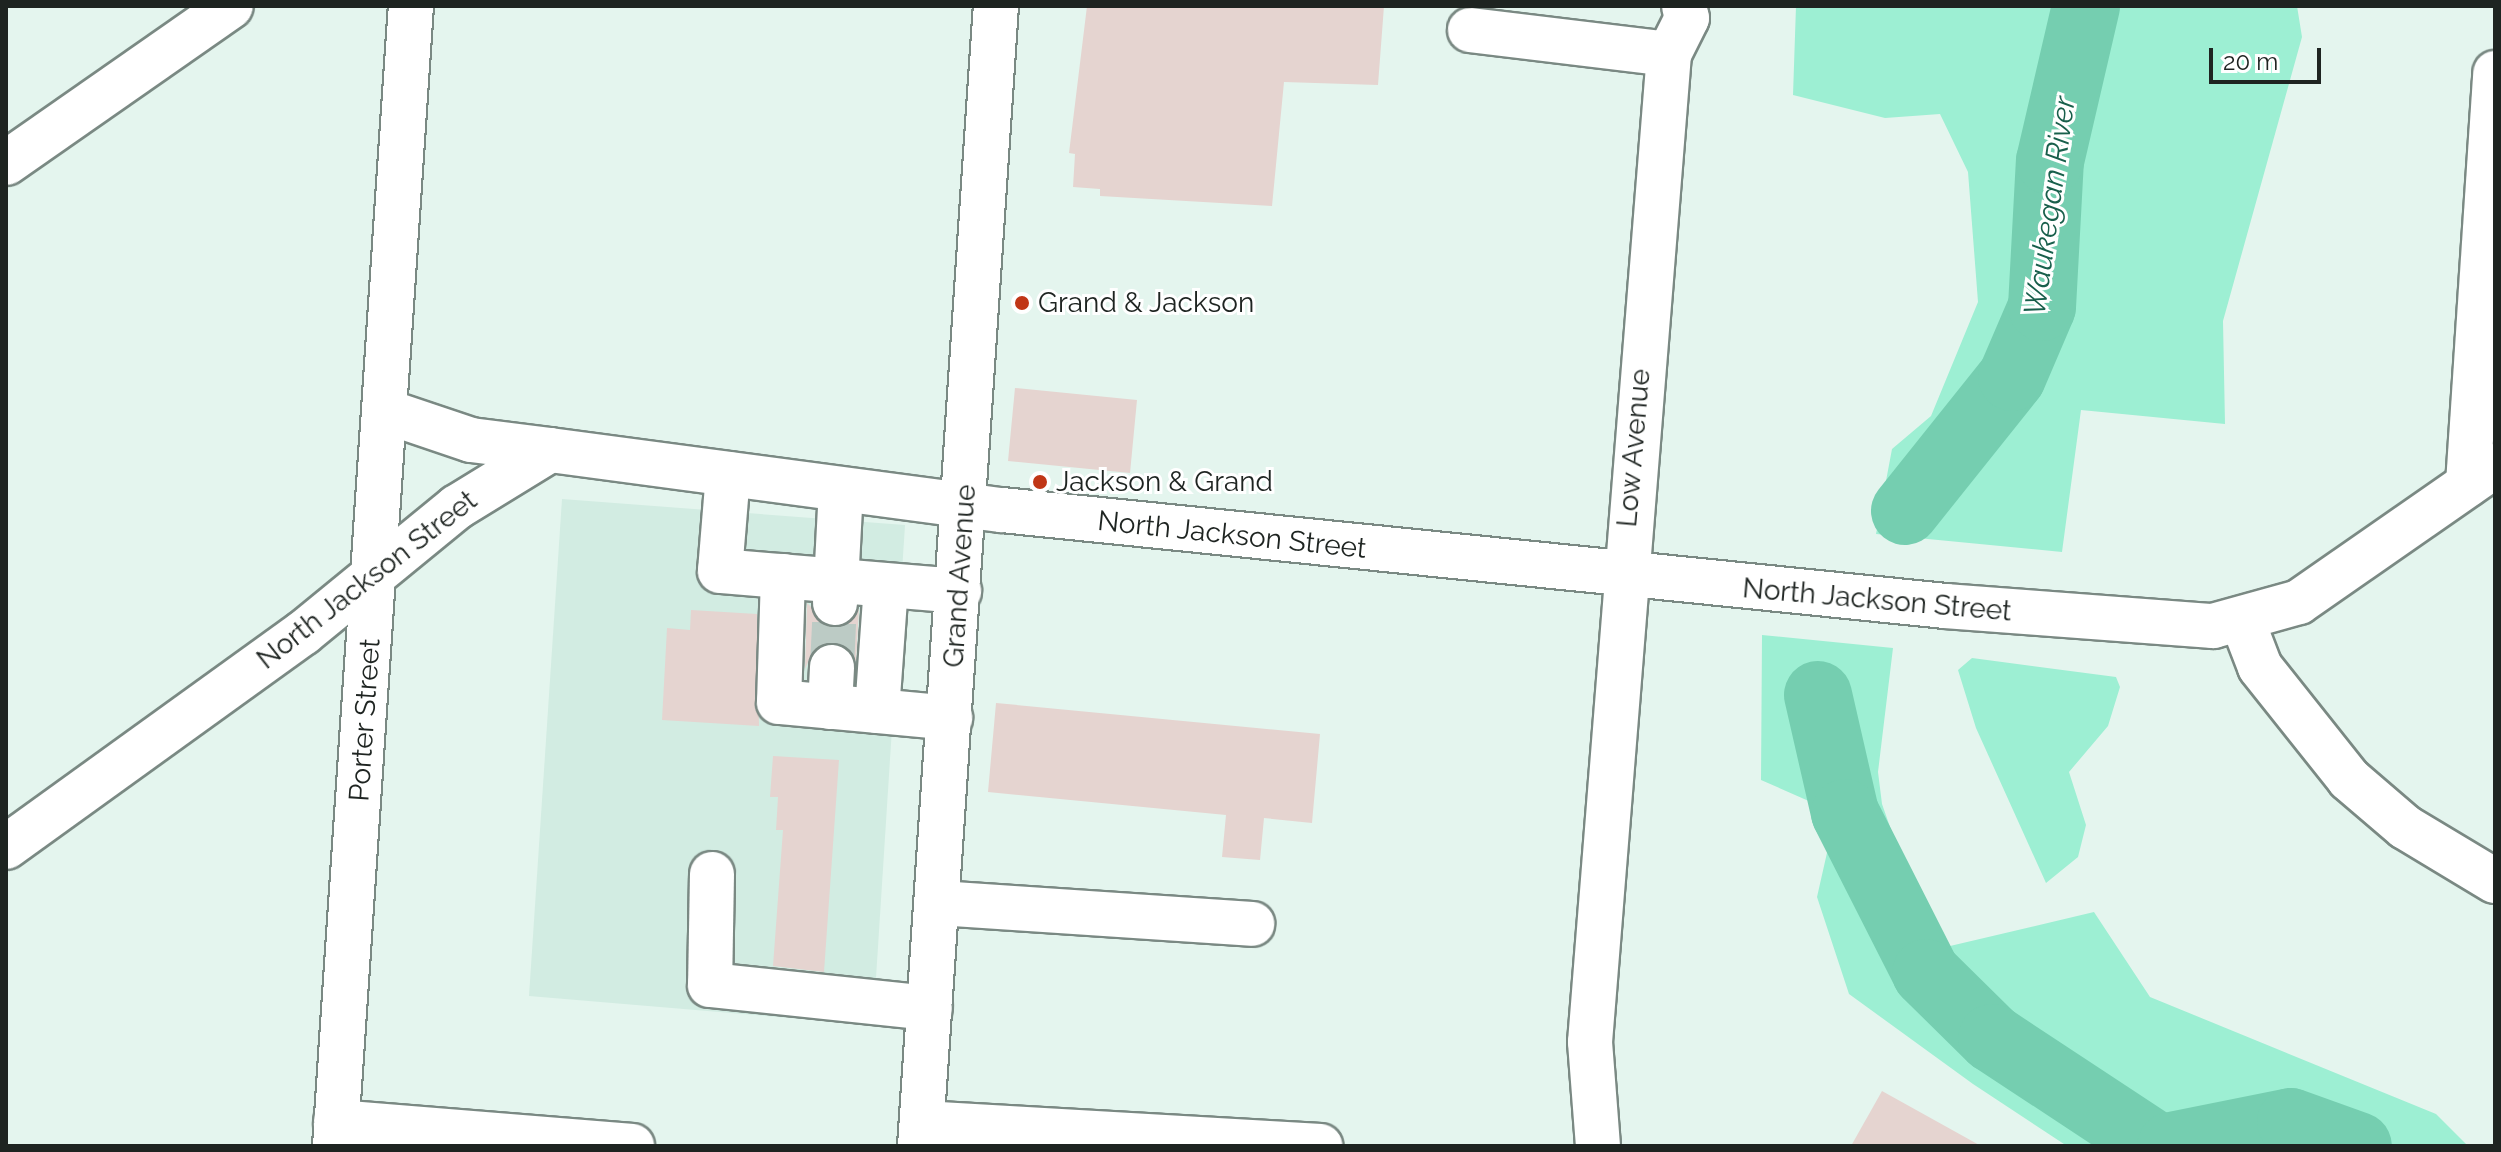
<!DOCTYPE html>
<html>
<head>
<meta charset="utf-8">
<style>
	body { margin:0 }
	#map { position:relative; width:2501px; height:1152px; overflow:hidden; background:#e4f5ee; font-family:Raleway,sans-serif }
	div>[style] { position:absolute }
	.built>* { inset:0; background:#d2ece2 }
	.green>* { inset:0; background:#9defd3 }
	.river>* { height:68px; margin:-34px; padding:0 34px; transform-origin:34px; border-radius:34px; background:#75ceb0 }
	.building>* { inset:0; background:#e5d4d0 }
	.minor-tunnel>* { height:44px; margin-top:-22px; transform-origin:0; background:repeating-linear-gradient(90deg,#bccbc5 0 44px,transparent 0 66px) }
	.roads { filter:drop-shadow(2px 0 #7a8983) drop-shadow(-2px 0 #7a8983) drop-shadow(0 2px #7a8983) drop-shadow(0 -2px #7a8983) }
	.minor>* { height:44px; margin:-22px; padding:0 22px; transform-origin:22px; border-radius:22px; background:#fff }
	.major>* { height:44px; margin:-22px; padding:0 22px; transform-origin:22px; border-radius:22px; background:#fff }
	.dots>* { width:22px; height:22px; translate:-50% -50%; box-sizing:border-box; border:4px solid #fff; border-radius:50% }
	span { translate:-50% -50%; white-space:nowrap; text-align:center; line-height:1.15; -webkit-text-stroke:6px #fff; paint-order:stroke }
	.poi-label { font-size:28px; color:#1e2421 }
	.left { translate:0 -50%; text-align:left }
	.street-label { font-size:28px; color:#1e2421 }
	.water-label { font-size:30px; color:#185f4b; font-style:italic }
	.frame { position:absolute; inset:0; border:8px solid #1e2421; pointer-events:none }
	.scale { position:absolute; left:2209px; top:48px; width:112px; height:36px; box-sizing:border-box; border:4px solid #1e2421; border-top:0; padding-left:10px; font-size:24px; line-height:28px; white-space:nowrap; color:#1e2421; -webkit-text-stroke:6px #fff; paint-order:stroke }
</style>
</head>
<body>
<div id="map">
	<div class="built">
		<div style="clip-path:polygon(562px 499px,905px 525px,873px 1025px,529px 996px)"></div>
	</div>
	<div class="green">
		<div style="clip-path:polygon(1796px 6px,2297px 6px,2302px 37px,2223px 321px,2225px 424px,2081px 410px,2062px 552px,1876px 534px,1892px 449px,1931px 416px,1978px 302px,1968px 172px,1940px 114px,1885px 118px,1793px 95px)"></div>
		<div style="clip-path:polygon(1762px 635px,1893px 648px,1878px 772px,1882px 804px,1933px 950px,2094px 912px,2150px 997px,2436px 1114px,2468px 1146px,2067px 1146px,1973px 1084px,1849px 994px,1817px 897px,1836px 813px,1761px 780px)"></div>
		<div style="clip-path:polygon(1972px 658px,2116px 677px,2120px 687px,2108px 726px,2069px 772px,2086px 825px,2078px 857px,2046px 883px,1976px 728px,1958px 670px)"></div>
	</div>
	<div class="river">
		<div style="left:1905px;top:511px;width:171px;rotate:-51.4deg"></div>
		<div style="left:2012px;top:377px;width:76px;rotate:-66.8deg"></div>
		<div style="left:2042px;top:307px;width:146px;rotate:-86.9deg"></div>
		<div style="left:2050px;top:161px;width:159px;rotate:-76.9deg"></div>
		<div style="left:1818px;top:695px;width:121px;rotate:77.1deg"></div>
		<div style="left:1845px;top:813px;width:179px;rotate:63.1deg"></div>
		<div style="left:1926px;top:973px;width:93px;rotate:44.6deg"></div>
		<div style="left:1992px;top:1038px;width:196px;rotate:33.4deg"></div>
		<div style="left:2171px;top:1146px;width:122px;rotate:-11.3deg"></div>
		<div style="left:2291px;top:1122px;width:71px;rotate:19.7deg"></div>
	</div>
	<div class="building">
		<div style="clip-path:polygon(1087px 6px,1384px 6px,1378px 85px,1284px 82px,1272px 206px,1100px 196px,1100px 189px,1073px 187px,1075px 154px,1069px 153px)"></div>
		<div style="clip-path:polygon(1015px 388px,1137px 400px,1130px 473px,1008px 461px)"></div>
		<div style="clip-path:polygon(807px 603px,833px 628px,847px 625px,859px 608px,856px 661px,832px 642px,812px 653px,805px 669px)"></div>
		<div style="clip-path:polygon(691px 610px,757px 614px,759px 726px,662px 720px,667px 628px,690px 630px)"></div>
		<div style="clip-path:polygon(996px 703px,1320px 734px,1312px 823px,1264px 818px,1260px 860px,1222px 857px,1226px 815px,988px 792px)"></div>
		<div style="clip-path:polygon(773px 756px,839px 760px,824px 972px,773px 966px,783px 830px,776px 830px,778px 797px,770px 797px)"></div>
		<div style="clip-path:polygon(1882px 1091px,1981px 1146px,1851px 1146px)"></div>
	</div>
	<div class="minor-tunnel">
		<div style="left:832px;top:667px;width:64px;rotate:-87.3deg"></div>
	</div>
	<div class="roads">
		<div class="minor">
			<div style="left:1470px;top:30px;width:200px;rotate:6.9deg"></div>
			<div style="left:1669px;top:54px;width:991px;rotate:94.57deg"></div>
			<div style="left:1590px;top:1042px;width:104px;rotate:85.6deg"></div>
			<div style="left:1669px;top:54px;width:40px;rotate:-63.4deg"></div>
			<div style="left:1687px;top:18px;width:12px;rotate:-104deg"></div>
			<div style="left:6px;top:163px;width:274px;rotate:-34.9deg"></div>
			<div style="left:388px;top:412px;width:88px;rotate:18.6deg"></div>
			<div style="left:471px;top:440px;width:80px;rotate:7.2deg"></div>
			<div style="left:728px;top:474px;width:97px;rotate:94.7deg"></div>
			<div style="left:720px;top:571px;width:240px;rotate:4.8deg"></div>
			<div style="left:2468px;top:484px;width:412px;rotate:-86.2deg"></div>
			<div style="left:783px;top:576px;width:126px;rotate:91.8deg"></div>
			<div style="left:779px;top:702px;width:172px;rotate:5.3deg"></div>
			<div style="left:835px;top:603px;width:113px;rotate:-87deg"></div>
			<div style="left:2242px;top:620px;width:50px;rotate:69deg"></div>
			<div style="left:2260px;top:667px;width:143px;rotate:51.5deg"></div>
			<div style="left:2349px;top:779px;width:74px;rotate:40.6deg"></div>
			<div style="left:2405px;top:827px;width:105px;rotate:31deg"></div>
			<div style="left:830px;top:707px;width:40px;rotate:-87.1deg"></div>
			<div style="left:877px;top:711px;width:126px;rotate:-85.9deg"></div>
			<div style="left:6px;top:847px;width:366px;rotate:-35.8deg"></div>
			<div style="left:303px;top:633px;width:199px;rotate:-39.3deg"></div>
			<div style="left:457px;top:507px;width:109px;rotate:-31.5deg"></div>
			<div style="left:550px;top:450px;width:456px;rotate:7.6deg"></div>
			<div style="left:1002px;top:510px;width:948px;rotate:5.81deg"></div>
			<div style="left:1945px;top:606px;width:269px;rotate:4.3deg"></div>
			<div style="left:2213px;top:626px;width:89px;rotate:-15.6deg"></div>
			<div style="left:2299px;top:602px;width:239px;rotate:-34.8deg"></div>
			<div style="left:712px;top:874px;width:111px;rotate:91deg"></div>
			<div style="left:710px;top:985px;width:221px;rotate:6deg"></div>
			<div style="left:938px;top:903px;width:315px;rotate:3.8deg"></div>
			<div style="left:336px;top:1122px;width:297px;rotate:4.6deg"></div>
			<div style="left:922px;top:1123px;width:399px;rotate:3.3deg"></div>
			<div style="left:335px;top:1146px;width:1143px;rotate:-86.19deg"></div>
		</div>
		<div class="major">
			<div style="left:920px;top:1146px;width:1143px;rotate:-86.19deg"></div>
		</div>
	</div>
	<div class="dots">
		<div style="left:1022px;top:303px;background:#c03616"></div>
		<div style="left:1040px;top:482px;background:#c03616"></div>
	</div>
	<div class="poi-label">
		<span class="left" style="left:1038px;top:303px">Grand &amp; Jackson</span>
		<span class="left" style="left:1056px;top:482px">Jackson &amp; Grand</span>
	</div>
	<div class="street-label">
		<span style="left:1634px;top:448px;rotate:-85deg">Low Avenue</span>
		<span style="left:1232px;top:535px;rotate:6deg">North Jackson Street</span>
		<span style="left:960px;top:576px;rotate:-86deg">Grand Avenue</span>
		<span style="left:367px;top:580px;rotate:-38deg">North Jackson Street</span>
		<span style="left:1877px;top:600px;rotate:5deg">North Jackson Street</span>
		<span style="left:365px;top:720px;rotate:-86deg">Porter Street</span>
	</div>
	<div class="water-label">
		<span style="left:2050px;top:206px;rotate:-82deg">Waukegan River</span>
	</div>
	<div class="frame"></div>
	<div class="scale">20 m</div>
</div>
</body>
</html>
